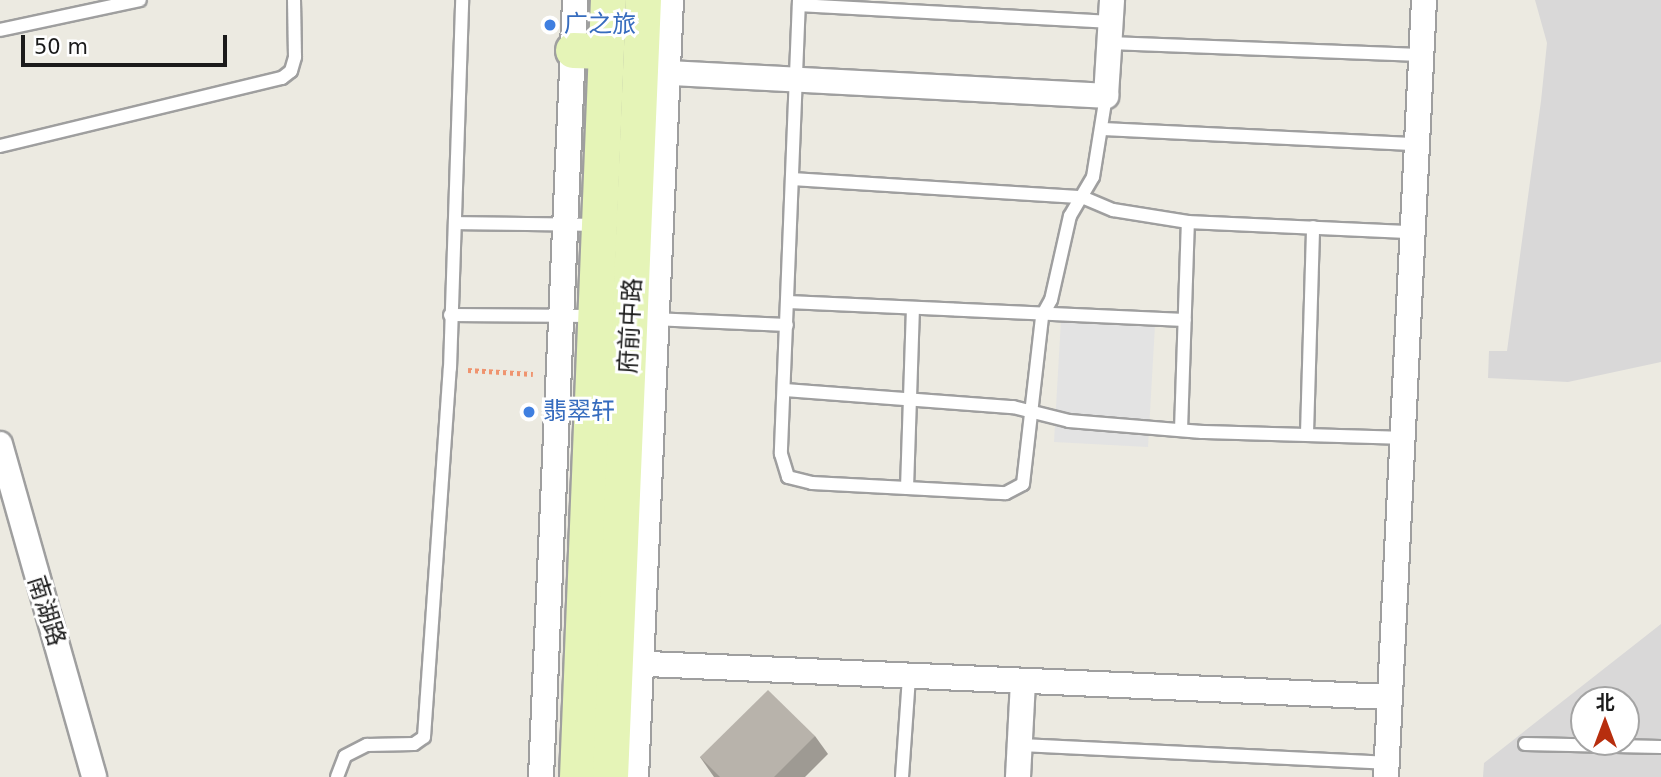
<!DOCTYPE html>
<html>
<head>
<meta charset="utf-8">
<style>
	body { margin:0 }
	#map { position:relative; width:1661px; height:777px; overflow:hidden; background:#eceae1; font-family:"DejaVu Sans","Noto Sans SC",sans-serif }
	div>[style] { position:absolute }
	.residential>* { inset:0; background:#d9d8d8 }
	.parking>* { inset:0; background:#e3e3e3 }
	.path>* { height:4.5px; margin-top:-2.25px; transform-origin:0; background:repeating-linear-gradient(90deg,#ef946f 0 3.5px,transparent 0 7px) }
	.roads { filter:drop-shadow(2px 0 #9f9f9f) drop-shadow(-2px 0 #9f9f9f) drop-shadow(0 2px #9f9f9f) drop-shadow(0 -2px #9f9f9f) }
	.lane>* { height:12px; margin:-6px; padding:0 6px; transform-origin:6px; border-radius:6px; background:#fff }
	.street>* { height:24px; margin:-12px; padding:0 12px; transform-origin:12px; border-radius:12px; background:#fff }
	.secondary>* { height:35px; margin:-17.5px; padding:0 17.5px; transform-origin:17.5px; border-radius:17.5px; background:#e5f4b7 }
	.wall>* { inset:0; background:#9e9a93 }
	.building>* { inset:0; background:#b8b3ab }
	.dots>* { width:19px; height:19px; translate:-50% -50%; box-sizing:border-box; border:4px solid #fff; border-radius:50% }
	span { translate:-50% -50%; white-space:nowrap; text-align:center; line-height:1.15; -webkit-text-stroke:6px #fff; paint-order:stroke }
	.shop-label { font-size:24px; color:#366cbe }
	.left { translate:0 -50%; text-align:left }
	.street-label { font-size:24px; color:#1b1b1b }
	.north { position:absolute; left:1570px; top:686px; width:70px; height:70px; box-sizing:border-box; background:#fff; border:2px solid #a4a4a4; border-radius:50%; rotate:0deg; font-size:19px; font-weight:700; line-height:28px; text-align:center; color:#1b1b1b }
	.north::after { content:''; display:block; margin:auto; width:24px; height:32px; background:#b72e0e; clip-path:polygon(50% 0,100% 100%,50% 72%,0 100%) }
	.scale { position:absolute; left:21px; top:35px; width:206px; height:32px; box-sizing:border-box; border:4px solid #1b1b1b; border-top:0; padding-left:9px; font-size:21px; line-height:24px; white-space:nowrap; color:#1b1b1b; -webkit-text-stroke:5px #fff; paint-order:stroke }
</style>
</head>
<body>
<div id="map">
	<div class="residential">
		<div style="clip-path:polygon(1535px 0,1661px 0,1661px 362px,1568px 382px,1488px 378px,1489px 351px,1507px 351px,1541px 101px,1547px 43px)"></div>
		<div style="clip-path:polygon(evenodd,1661px 624px,1661px 777px,1483px 777px,1484px 763px,1661px 624px,1584px 700px,1626px 700px,1626px 742px,1584px 742px,1584px 700px)"></div>
	</div>
	<div class="parking">
		<div style="clip-path:polygon(1061px 320px,1155px 325px,1148px 447px,1054px 442px)"></div>
	</div>
	<div class="path">
		<div style="left:468px;top:370px;width:65px;rotate:3.5deg"></div>
	</div>
	<div class="roads">
		<div class="lane">
			<div style="left:799px;top:0;width:454px;rotate:92.3deg"></div>
			<div style="left:781px;top:454px;width:24px;rotate:73deg"></div>
			<div style="left:788px;top:477px;width:25px;rotate:14deg"></div>
			<div style="left:812px;top:483px;width:194px;rotate:3deg"></div>
			<div style="left:1006px;top:493px;width:19px;rotate:-28deg"></div>
			<div style="left:1023px;top:484px;width:169px;rotate:-83.5deg"></div>
			<div style="left:1042px;top:316px;width:18px;rotate:-61deg"></div>
			<div style="left:1051px;top:300px;width:86px;rotate:-77.3deg"></div>
			<div style="left:1070px;top:216px;width:45px;rotate:-59.5deg"></div>
			<div style="left:1093px;top:177px;width:82px;rotate:-80.9deg"></div>
			<div style="left:799px;top:5px;width:312px;rotate:3.1deg"></div>
			<div style="left:0;top:30px;width:143px;rotate:-12.1deg"></div>
			<div style="left:1109px;top:43px;width:312px;rotate:2.2deg"></div>
			<div style="left:1104px;top:129px;width:312px;rotate:2.8deg"></div>
			<div style="left:0;top:146px;width:290px;rotate:-13.6deg"></div>
			<div style="left:282px;top:78px;width:11px;rotate:-38deg"></div>
			<div style="left:291px;top:71px;width:15px;rotate:-74deg"></div>
			<div style="left:295px;top:57px;width:57px;rotate:-91deg"></div>
			<div style="left:792px;top:179px;width:291px;rotate:3.6deg"></div>
			<div style="left:1082px;top:197px;width:34px;rotate:23deg"></div>
			<div style="left:1113px;top:210px;width:76px;rotate:9.1deg"></div>
			<div style="left:1188px;top:222px;width:224px;rotate:2.6deg"></div>
			<div style="left:455px;top:223px;width:143px;rotate:0.8deg"></div>
			<div style="left:788px;top:302px;width:397px;rotate:2.6deg"></div>
			<div style="left:450px;top:315px;width:143px;rotate:0.4deg"></div>
			<div style="left:653px;top:319px;width:134px;rotate:2.6deg"></div>
			<div style="left:785px;top:390px;width:229px;rotate:4.3deg"></div>
			<div style="left:1013px;top:407px;width:58px;rotate:14deg"></div>
			<div style="left:1069px;top:421px;width:133px;rotate:4.7deg"></div>
			<div style="left:1202px;top:432px;width:199px;rotate:1.7deg"></div>
			<div style="left:1181px;top:430px;width:208px;rotate:-88.1deg"></div>
			<div style="left:1307px;top:433px;width:206px;rotate:-88.3deg"></div>
			<div style="left:907px;top:488px;width:179px;rotate:-88.1deg"></div>
			<div style="left:1525px;top:744px;width:136px;rotate:1.3deg"></div>
			<div style="left:1021px;top:745px;width:365px;rotate:2.8deg"></div>
			<div style="left:337px;top:777px;width:22px;rotate:-69deg"></div>
			<div style="left:345px;top:756px;width:25px;rotate:-27deg"></div>
			<div style="left:367px;top:745px;width:47px;rotate:-1.2deg"></div>
			<div style="left:414px;top:744px;width:12px;rotate:-35deg"></div>
			<div style="left:424px;top:737px;width:370px;rotate:-86deg"></div>
			<div style="left:450px;top:368px;width:368px;rotate:-88.1deg"></div>
			<div style="left:902px;top:777px;width:99px;rotate:-86deg"></div>
		</div>
		<div class="street">
			<div style="left:651px;top:72px;width:456px;rotate:3deg"></div>
			<div style="left:1106px;top:96px;width:96px;rotate:-86.4deg"></div>
			<div style="left:0;top:444px;width:346px;rotate:74.2deg"></div>
			<div style="left:626px;top:663px;width:764px;rotate:2.55deg"></div>
			<div style="left:541px;top:777px;width:778px;rotate:-87.49deg"></div>
			<div style="left:636px;top:777px;width:778px;rotate:-87.42deg"></div>
			<div style="left:1018px;top:777px;width:94px;rotate:-87deg"></div>
			<div style="left:1386px;top:777px;width:778px;rotate:-87.2deg"></div>
		</div>
		<div class="secondary">
			<div style="left:573px;top:50px;width:32px;rotate:2deg"></div>
			<div style="left:577px;top:777px;width:778px;rotate:-87.72deg"></div>
			<div style="left:610px;top:777px;width:778px;rotate:-87.57deg"></div>
		</div>
	</div>
	<div class="wall">
		<div style="clip-path:polygon(815px 736px,828px 754px,805px 777px,714px 777px,700px 757px)"></div>
	</div>
	<div class="building">
		<div style="clip-path:polygon(768px 690px,815px 736px,774px 777px,720px 777px,700px 757px)"></div>
	</div>
	<div class="dots">
		<div style="left:550px;top:25px;background:#3f7fe0"></div>
		<div style="left:529px;top:412px;background:#3f7fe0"></div>
	</div>
	<div class="shop-label">
		<span class="left" style="left:564px;top:25px">广之旅</span>
		<span class="left" style="left:543px;top:412px">翡翠轩</span>
	</div>
	<div class="street-label">
		<span style="left:631px;top:326px;rotate:-87deg">府前中路</span>
		<span style="left:46px;top:611px;rotate:72deg">南湖路</span>
	</div>
	<div class="north">北</div>
	<div class="scale">50 m</div>
</div>
</body>
</html>
